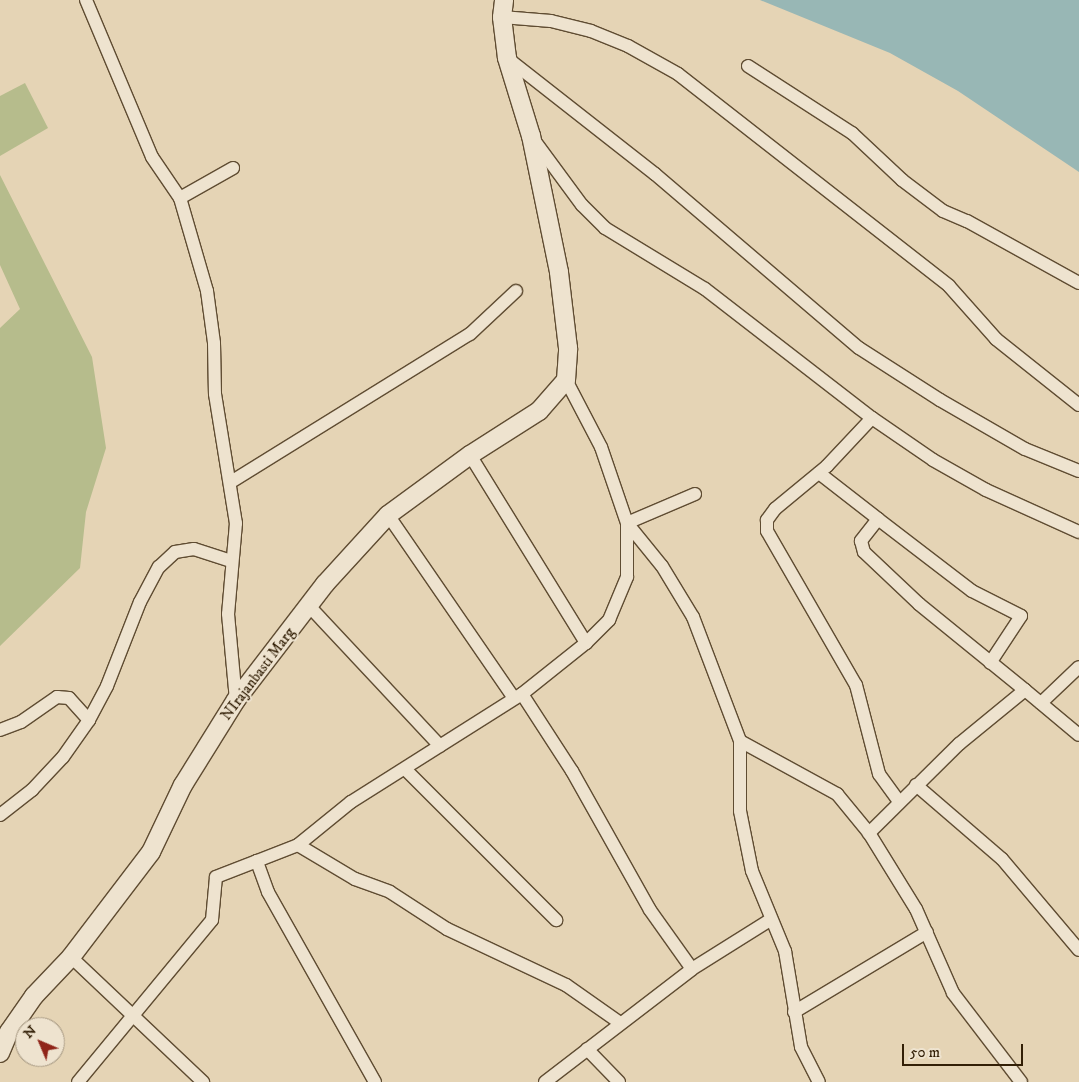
<!DOCTYPE html>
<html>
<head>
<meta charset="utf-8">
<style>
	body { margin:0 }
	#map { position:relative; width:1079px; height:1082px; overflow:hidden; background:#e5d4b5; font-family:"IM FELL DW Pica",serif }
	div>[style] { position:absolute }
	.green>* { inset:0; background:#b6bc8c }
	.water>* { inset:0; background:#98b7b5 }
	.roads { filter:drop-shadow(1px 0 #5f4c32) drop-shadow(-1px 0 #5f4c32) drop-shadow(0 1px #5f4c32) drop-shadow(0 -1px #5f4c32) }
	.street>* { height:12px; margin:-6px; padding:0 6px; transform-origin:6px; border-radius:6px; background:#eee3cf }
	.secondary>* { height:18px; margin:-9px; padding:0 9px; transform-origin:9px; border-radius:9px; background:#eee3cf }
	span { translate:-50% -50%; white-space:nowrap; text-align:center; line-height:1.15; -webkit-text-stroke:4px #eee3cf; paint-order:stroke }
	.street-label { font-size:15px; color:#321f06 }
	.north { position:absolute; left:15px; top:1017px; width:50px; height:50px; box-sizing:border-box; background:#eee3cf; border:1px solid #a3957f; border-radius:50%; rotate:315deg; font-size:14px; font-weight:700; line-height:20px; text-align:center; color:#321f06 }
	.north::after { content:''; display:block; margin:auto; width:18px; height:22px; background:#8f2418; clip-path:polygon(50% 0,100% 100%,50% 72%,0 100%) }
	.scale { position:absolute; left:902px; top:1044px; width:121px; height:22px; box-sizing:border-box; border:2px solid #321f06; border-top:0; padding-left:6px; font-size:15px; line-height:18px; white-space:nowrap; color:#321f06; -webkit-text-stroke:4px #eee3cf; paint-order:stroke }
</style>
</head>
<body>
<div id="map">
	<div class="green">
		<div style="clip-path:polygon(25px 83px,48px 128px,0 156px,0 96px)"></div>
		<div style="clip-path:polygon(0 175px,92px 357px,106px 448px,86px 512px,80px 568px,0 646px,0 328px,20px 309px,0 265px)"></div>
	</div>
	<div class="water">
		<div style="clip-path:polygon(760px 0,1079px 0,1079px 172px,958px 91px,890px 53px)"></div>
	</div>
	<div class="roads">
		<div class="street">
			<div style="left:86px;top:0;width:170px;rotate:67.2deg"></div>
			<div style="left:152px;top:157px;width:50px;rotate:55.7deg"></div>
			<div style="left:180px;top:198px;width:97px;rotate:73.8deg"></div>
			<div style="left:207px;top:291px;width:52px;rotate:82.3deg"></div>
			<div style="left:214px;top:343px;width:51px;rotate:88.9deg"></div>
			<div style="left:215px;top:394px;width:131px;rotate:80.8deg"></div>
			<div style="left:236px;top:523px;width:91px;rotate:95deg"></div>
			<div style="left:228px;top:614px;width:86px;rotate:84.7deg"></div>
			<div style="left:502px;top:17px;width:49px;rotate:4.7deg"></div>
			<div style="left:551px;top:21px;width:41px;rotate:14deg"></div>
			<div style="left:591px;top:31px;width:40px;rotate:22deg"></div>
			<div style="left:628px;top:46px;width:57px;rotate:29.2deg"></div>
			<div style="left:678px;top:74px;width:344px;rotate:38deg"></div>
			<div style="left:949px;top:286px;width:71px;rotate:48.4deg"></div>
			<div style="left:996px;top:339px;width:106px;rotate:38.5deg"></div>
			<div style="left:507px;top:58px;width:188px;rotate:38.1deg"></div>
			<div style="left:655px;top:174px;width:268px;rotate:40.5deg"></div>
			<div style="left:859px;top:348px;width:96px;rotate:32.7deg"></div>
			<div style="left:940px;top:400px;width:98px;rotate:30deg"></div>
			<div style="left:1025px;top:449px;width:58px;rotate:22.2deg"></div>
			<div style="left:748px;top:66px;width:124px;rotate:32.8deg"></div>
			<div style="left:852px;top:133px;width:69px;rotate:43.2deg"></div>
			<div style="left:902px;top:180px;width:51px;rotate:37.1deg"></div>
			<div style="left:943px;top:211px;width:26px;rotate:23deg"></div>
			<div style="left:967px;top:221px;width:128px;rotate:29deg"></div>
			<div style="left:534px;top:140px;width:81px;rotate:53.6deg"></div>
			<div style="left:582px;top:205px;width:33px;rotate:45deg"></div>
			<div style="left:605px;top:228px;width:117px;rotate:31.4deg"></div>
			<div style="left:705px;top:289px;width:211px;rotate:37.7deg"></div>
			<div style="left:872px;top:418px;width:74px;rotate:34.5deg"></div>
			<div style="left:933px;top:460px;width:61px;rotate:29.5deg"></div>
			<div style="left:986px;top:490px;width:102px;rotate:24.3deg"></div>
			<div style="left:180px;top:198px;width:61px;rotate:-29.5deg"></div>
			<div style="left:872px;top:418px;width:66px;rotate:133.2deg"></div>
			<div style="left:827px;top:466px;width:67px;rotate:140.4deg"></div>
			<div style="left:775px;top:509px;width:14px;rotate:126deg"></div>
			<div style="left:767px;top:520px;width:11px;rotate:90deg"></div>
			<div style="left:767px;top:531px;width:178px;rotate:60deg"></div>
			<div style="left:856px;top:685px;width:92px;rotate:75.5deg"></div>
			<div style="left:879px;top:774px;width:34px;rotate:54deg"></div>
			<div style="left:470px;top:455px;width:221px;rotate:58.3deg"></div>
			<div style="left:819px;top:473px;width:75px;rotate:37.9deg"></div>
			<div style="left:878px;top:519px;width:28px;rotate:128deg"></div>
			<div style="left:861px;top:541px;width:11px;rotate:75deg"></div>
			<div style="left:864px;top:552px;width:76px;rotate:43.4deg"></div>
			<div style="left:919px;top:604px;width:136px;rotate:39.1deg"></div>
			<div style="left:1025px;top:690px;width:85px;rotate:140.7deg"></div>
			<div style="left:959px;top:744px;width:127px;rotate:135.3deg"></div>
			<div style="left:231px;top:482px;width:281px;rotate:-31.8deg"></div>
			<div style="left:470px;top:334px;width:63px;rotate:-43.1deg"></div>
			<div style="left:695px;top:494px;width:74px;rotate:156.9deg"></div>
			<div style="left:627px;top:523px;width:55px;rotate:50.9deg"></div>
			<div style="left:662px;top:566px;width:60px;rotate:58.7deg"></div>
			<div style="left:693px;top:617px;width:133px;rotate:69.2deg"></div>
			<div style="left:740px;top:741px;width:70px;rotate:90deg"></div>
			<div style="left:740px;top:811px;width:61px;rotate:78.7deg"></div>
			<div style="left:752px;top:871px;width:87px;rotate:67.6deg"></div>
			<div style="left:785px;top:951px;width:97px;rotate:80.5deg"></div>
			<div style="left:801px;top:1047px;width:39px;rotate:63deg"></div>
			<div style="left:388px;top:515px;width:222px;rotate:55.5deg"></div>
			<div style="left:878px;top:519px;width:118px;rotate:37.5deg"></div>
			<div style="left:972px;top:591px;width:55px;rotate:27deg"></div>
			<div style="left:1021px;top:616px;width:56px;rotate:123.4deg"></div>
			<div style="left:310px;top:607px;width:190px;rotate:46.9deg"></div>
			<div style="left:1025px;top:690px;width:70px;rotate:39.8deg"></div>
			<div style="left:522px;top:694px;width:92px;rotate:57deg"></div>
			<div style="left:572px;top:771px;width:159px;rotate:60.7deg"></div>
			<div style="left:650px;top:910px;width:72px;rotate:54.6deg"></div>
			<div style="left:1041px;top:703px;width:52px;rotate:-43.5deg"></div>
			<div style="left:0;top:730px;width:22px;rotate:-21deg"></div>
			<div style="left:21px;top:722px;width:44px;rotate:-34.8deg"></div>
			<div style="left:57px;top:697px;width:12px;rotate:5deg"></div>
			<div style="left:69px;top:698px;width:30px;rotate:48deg"></div>
			<div style="left:89px;top:720px;width:38px;rotate:-62deg"></div>
			<div style="left:107px;top:686px;width:90px;rotate:-68.6deg"></div>
			<div style="left:140px;top:602px;width:40px;rotate:-62deg"></div>
			<div style="left:159px;top:567px;width:22px;rotate:-43deg"></div>
			<div style="left:175px;top:552px;width:19px;rotate:-9deg"></div>
			<div style="left:194px;top:549px;width:39px;rotate:18deg"></div>
			<div style="left:740px;top:741px;width:111px;rotate:28.7deg"></div>
			<div style="left:837px;top:794px;width:50px;rotate:50.6deg"></div>
			<div style="left:869px;top:833px;width:89px;rotate:58.3deg"></div>
			<div style="left:916px;top:909px;width:92px;rotate:66.2deg"></div>
			<div style="left:953px;top:993px;width:112px;rotate:52.6deg"></div>
			<div style="left:405px;top:769px;width:214px;rotate:45deg"></div>
			<div style="left:916px;top:785px;width:113px;rotate:40.7deg"></div>
			<div style="left:1002px;top:859px;width:119px;rotate:49.8deg"></div>
			<div style="left:0;top:815px;width:41px;rotate:-38deg"></div>
			<div style="left:32px;top:790px;width:45px;rotate:-46.8deg"></div>
			<div style="left:63px;top:757px;width:45px;rotate:-54.9deg"></div>
			<div style="left:298px;top:845px;width:66px;rotate:30.8deg"></div>
			<div style="left:355px;top:879px;width:37px;rotate:20deg"></div>
			<div style="left:390px;top:892px;width:68px;rotate:33deg"></div>
			<div style="left:447px;top:929px;width:132px;rotate:25.2deg"></div>
			<div style="left:566px;top:985px;width:66px;rotate:35.1deg"></div>
			<div style="left:71px;top:957px;width:182px;rotate:43.4deg"></div>
			<div style="left:794px;top:1012px;width:155px;rotate:-31deg"></div>
			<div style="left:587px;top:1049px;width:46px;rotate:45.9deg"></div>
			<div style="left:78px;top:1082px;width:210px;rotate:-50.4deg"></div>
			<div style="left:212px;top:920px;width:43px;rotate:-84.7deg"></div>
			<div style="left:216px;top:877px;width:44px;rotate:-21.3deg"></div>
			<div style="left:375px;top:1082px;width:218px;rotate:-119.4deg"></div>
			<div style="left:268px;top:892px;width:33px;rotate:-110deg"></div>
			<div style="left:257px;top:861px;width:44px;rotate:-21.3deg"></div>
			<div style="left:298px;top:845px;width:68px;rotate:-39.1deg"></div>
			<div style="left:351px;top:802px;width:202px;rotate:-32.3deg"></div>
			<div style="left:522px;top:694px;width:82px;rotate:-38.6deg"></div>
			<div style="left:586px;top:643px;width:33px;rotate:-45deg"></div>
			<div style="left:609px;top:620px;width:47px;rotate:-67.3deg"></div>
			<div style="left:627px;top:577px;width:54px;rotate:-90deg"></div>
			<div style="left:627px;top:523px;width:80px;rotate:-108.9deg"></div>
			<div style="left:601px;top:447px;width:76px;rotate:-117.6deg"></div>
			<div style="left:545px;top:1082px;width:185px;rotate:-37.5deg"></div>
			<div style="left:692px;top:969px;width:92px;rotate:-32.1deg"></div>
		</div>
		<div class="secondary">
			<div style="left:0;top:1053px;width:23px;rotate:-67deg"></div>
			<div style="left:9px;top:1032px;width:44px;rotate:-55.2deg"></div>
			<div style="left:34px;top:996px;width:54px;rotate:-46.5deg"></div>
			<div style="left:71px;top:957px;width:132px;rotate:-52.7deg"></div>
			<div style="left:151px;top:852px;width:74px;rotate:-64.5deg"></div>
			<div style="left:183px;top:785px;width:100px;rotate:-58.1deg"></div>
			<div style="left:236px;top:700px;width:146px;rotate:-52.5deg"></div>
			<div style="left:325px;top:584px;width:93px;rotate:-47.6deg"></div>
			<div style="left:388px;top:515px;width:102px;rotate:-36.2deg"></div>
			<div style="left:470px;top:455px;width:82px;rotate:-32.5deg"></div>
			<div style="left:539px;top:411px;width:41px;rotate:-48.9deg"></div>
			<div style="left:566px;top:380px;width:32px;rotate:-86deg"></div>
			<div style="left:568px;top:348px;width:77px;rotate:-96.8deg"></div>
			<div style="left:559px;top:272px;width:139px;rotate:-101.6deg"></div>
			<div style="left:531px;top:136px;width:82px;rotate:-107.1deg"></div>
			<div style="left:507px;top:58px;width:41px;rotate:-97deg"></div>
			<div style="left:502px;top:17px;width:17px;rotate:-83deg"></div>
		</div>
	</div>
	<div class="street-label">
		<span style="left:258px;top:674px;rotate:-53deg">NIrajanbasti Marg</span>
	</div>
	<div class="north">N</div>
	<div class="scale">50 m</div>
</div>
</body>
</html>
